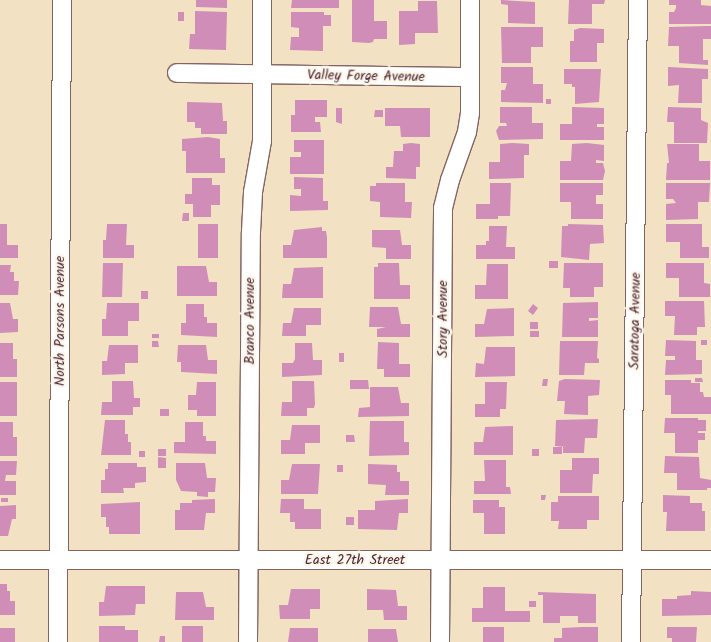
<!DOCTYPE html>
<html>
<head>
<meta charset="utf-8">
<style>
	body { margin:0 }
	#map { position:relative; width:711px; height:642px; overflow:hidden; background:#f3e1c4; font-family:Kalam,sans-serif }
	div>[style] { position:absolute }
	.building>* { inset:0; background:#d08db8 }
	.roads { filter:drop-shadow(1px 0 #856361) drop-shadow(-1px 0 #856361) drop-shadow(0 1px #856361) drop-shadow(0 -1px #856361) }
	.minor>* { height:18px; margin:-9px; padding:0 9px; transform-origin:9px; border-radius:9px; background:#fff }
	span { translate:-50% -50%; white-space:nowrap; text-align:center; line-height:1.15; -webkit-text-stroke:5px #fbf7ec; paint-order:stroke }
	.street-label { font-size:14px; color:#4a1f2b }
</style>
</head>
<body>
<div id="map">
	<div class="building">
		<div style="clip-path:polygon(196px 0,227px 0,227px 8px,196px 7px)"></div>
		<div style="clip-path:polygon(292px 0,339px 0,339px 8px,291px 8px)"></div>
		<div style="clip-path:polygon(352px 0,374px 0,374px 21px,387px 21px,387px 39px,374px 39px,373px 42px,369px 43px,352px 42px)"></div>
		<div style="clip-path:polygon(501px 0,535px 2px,535px 24px,508px 23px,508px 5px,501px 4px)"></div>
		<div style="clip-path:polygon(569px 0,605px 0,604px 4px,592px 4px,592px 24px,568px 24px)"></div>
		<div style="clip-path:polygon(669px 0,701px 0,701px 5px,711px 6px,711px 24px,669px 24px,669px 12px,674px 12px,676px 8px,676px 5px,669px 5px)"></div>
		<div style="clip-path:polygon(418px 1px,437px 1px,438px 33px,415px 33px,415px 44px,399px 45px,399px 11px,418px 11px)"></div>
		<div style="clip-path:polygon(195px 11px,227px 12px,226px 50px,189px 49px,190px 34px,195px 34px)"></div>
		<div style="clip-path:polygon(178px 12px,184px 12px,184px 21px,178px 21px)"></div>
		<div style="clip-path:polygon(291px 12px,324px 12px,324px 15px,331px 15px,331px 26px,323px 26px,323px 51px,290px 50px,291px 37px,299px 37px,299px 28px,291px 27px)"></div>
		<div style="clip-path:polygon(707px 26px,711px 26px,711px 39px,703px 39px,703px 60px,708px 60px,708px 65px,679px 63px,679px 46px,668px 46px,669px 27px)"></div>
		<div style="clip-path:polygon(501px 27px,543px 27px,543px 47px,531px 47px,531px 63px,502px 63px)"></div>
		<div style="clip-path:polygon(580px 28px,604px 29px,604px 43px,597px 43px,597px 62px,570px 62px,570px 41px,574px 41px,574px 30px)"></div>
		<div style="clip-path:polygon(501px 67px,533px 67px,533px 84px,543px 84px,543px 103px,501px 102px,501px 90px,505px 90px,507px 83px,501px 83px)"></div>
		<div style="clip-path:polygon(668px 67px,708px 69px,708px 79px,702px 79px,702px 103px,678px 103px,679px 85px,668px 86px)"></div>
		<div style="clip-path:polygon(564px 69px,601px 69px,599px 102px,575px 104px,575px 87px,572px 87px,572px 84px,564px 84px)"></div>
		<div style="clip-path:polygon(546px 99px,551px 99px,551px 104px,546px 104px)"></div>
		<div style="clip-path:polygon(295px 100px,327px 100px,327px 117px,315px 117px,315px 122px,320px 122px,321px 132px,291px 132px,291px 115px,295px 115px)"></div>
		<div style="clip-path:polygon(187px 102px,222px 103px,223px 121px,227px 121px,227px 134px,201px 134px,201px 128px,195px 128px,195px 122px,187px 122px)"></div>
		<div style="clip-path:polygon(500px 107px,532px 107px,532px 123px,543px 123px,543px 139px,499px 140px,496px 131px,499px 126px,507px 126px,506px 123px,500px 123px)"></div>
		<div style="clip-path:polygon(572px 107px,604px 108px,604px 124px,597px 124px,597px 127px,604px 127px,604px 140px,560px 140px,560px 124px,572px 124px)"></div>
		<div style="clip-path:polygon(668px 107px,701px 108px,701px 120px,708px 123px,707px 143px,674px 143px,674px 122px,667px 122px)"></div>
		<div style="clip-path:polygon(336px 108px,342px 108px,342px 124px,336px 122px)"></div>
		<div style="clip-path:polygon(385px 108px,430px 108px,430px 137px,401px 137px,400px 126px,385px 126px)"></div>
		<div style="clip-path:polygon(375px 110px,383px 110px,383px 117px,374px 117px)"></div>
		<div style="clip-path:polygon(208px 137px,220px 139px,220px 158px,225px 158px,225px 173px,186px 173px,186px 151px,182px 151px,182px 139px)"></div>
		<div style="clip-path:polygon(294px 140px,324px 140px,324px 174px,290px 174px,290px 157px,301px 157px,301px 152px,294px 152px)"></div>
		<div style="clip-path:polygon(411px 143px,420px 144px,420px 167px,416px 167px,416px 179px,386px 178px,386px 167px,393px 167px,394px 151px,403px 151px,403px 144px)"></div>
		<div style="clip-path:polygon(512px 143px,529px 144px,529px 155px,524px 155px,524px 178px,489px 179px,489px 162px,500px 162px,500px 144px)"></div>
		<div style="clip-path:polygon(587px 143px,604px 145px,604px 161px,596px 160px,596px 163px,603px 163px,605px 171px,603px 180px,560px 180px,560px 161px,571px 161px,572px 144px)"></div>
		<div style="clip-path:polygon(667px 144px,699px 144px,699px 161px,710px 161px,710px 180px,666px 180px,667px 163px,669px 163px)"></div>
		<div style="clip-path:polygon(294px 177px,323px 178px,323px 201px,328px 201px,328px 210px,290px 211px,290px 195px,301px 196px,301px 189px,294px 189px)"></div>
		<div style="clip-path:polygon(192px 178px,212px 178px,212px 185px,220px 185px,220px 205px,211px 205px,211px 217px,193px 217px,193px 204px,185px 204px,185px 194px,192px 194px)"></div>
		<div style="clip-path:polygon(376px 183px,405px 183px,405px 202px,412px 202px,411px 218px,380px 217px,380px 202px,370px 201px,370px 186px,376px 186px)"></div>
		<div style="clip-path:polygon(490px 183px,511px 183px,510px 216px,498px 216px,498px 219px,476px 219px,476px 204px,490px 204px)"></div>
		<div style="clip-path:polygon(560px 183px,603px 183px,603px 195px,596px 195px,596px 204px,603px 204px,603px 219px,571px 219px,571px 202px,560px 202px)"></div>
		<div style="clip-path:polygon(666px 183px,710px 183px,709px 202px,698px 202px,698px 219px,666px 220px,666px 204px,676px 203px,673px 199px,666px 199px)"></div>
		<div style="clip-path:polygon(183px 213px,189px 213px,189px 221px,182px 221px)"></div>
		<div style="clip-path:polygon(0 224px,7px 224px,7px 245px,18px 245px,18px 258px,0 258px)"></div>
		<div style="clip-path:polygon(107px 224px,127px 224px,126px 245px,134px 245px,134px 258px,103px 258px,103px 240px,106px 240px)"></div>
		<div style="clip-path:polygon(198px 224px,218px 224px,218px 258px,198px 258px)"></div>
		<div style="clip-path:polygon(568px 224px,603px 225px,604px 243px,590px 244px,589px 260px,561px 257px,562px 226px,568px 226px)"></div>
		<div style="clip-path:polygon(666px 224px,702px 224px,702px 247px,709px 247px,709px 258px,680px 258px,680px 242px,666px 242px)"></div>
		<div style="clip-path:polygon(489px 226px,507px 226px,506px 247px,515px 247px,515px 259px,476px 259px,476px 245px,486px 245px,486px 241px,489px 241px)"></div>
		<div style="clip-path:polygon(322px 227px,322px 231px,326px 231px,327px 237px,327px 258px,283px 258px,283px 245px,291px 245px,294px 230px)"></div>
		<div style="clip-path:polygon(372px 230px,400px 230px,402px 245px,411px 245px,411px 259px,386px 259px,386px 248px,372px 247px)"></div>
		<div style="clip-path:polygon(549px 261px,558px 261px,558px 268px,549px 268px)"></div>
		<div style="clip-path:polygon(103px 263px,123px 263px,122px 297px,102px 297px)"></div>
		<div style="clip-path:polygon(378px 263px,399px 263px,400px 285px,410px 285px,410px 299px,374px 299px,374px 267px,378px 267px)"></div>
		<div style="clip-path:polygon(564px 263px,603px 263px,603px 287px,594px 287px,594px 297px,570px 297px,570px 288px,563px 288px)"></div>
		<div style="clip-path:polygon(666px 263px,704px 263px,704px 283px,710px 284px,710px 297px,679px 297px,679px 278px,666px 278px)"></div>
		<div style="clip-path:polygon(487px 264px,508px 264px,508px 299px,475px 299px,475px 285px,486px 285px)"></div>
		<div style="clip-path:polygon(0 265px,11px 265px,10px 272px,14px 272px,14px 281px,19px 281px,18px 295px,0 295px)"></div>
		<div style="clip-path:polygon(177px 266px,206px 266px,209px 282px,217px 282px,217px 296px,177px 296px)"></div>
		<div style="clip-path:polygon(323px 267px,323px 298px,282px 298px,283px 284px,291px 284px,294px 268px)"></div>
		<div style="clip-path:polygon(141px 291px,148px 291px,148px 299px,141px 299px)"></div>
		<div style="clip-path:polygon(665px 301px,704px 301px,705px 327px,697px 327px,697px 335px,674px 335px,675px 316px,665px 316px)"></div>
		<div style="clip-path:polygon(598px 302px,598px 318px,589px 318px,589px 321px,598px 320px,598px 337px,562px 337px,563px 303px)"></div>
		<div style="clip-path:polygon(0 303px,10px 303px,13px 319px,18px 319px,18px 332px,0 333px)"></div>
		<div style="clip-path:polygon(107px 303px,139px 303px,139px 321px,128px 321px,128px 336px,102px 336px,102px 319px,106px 319px)"></div>
		<div style="clip-path:polygon(186px 304px,204px 304px,204px 317px,207px 317px,207px 323px,217px 323px,217px 337px,181px 335px,181px 323px,186px 323px)"></div>
		<div style="clip-path:polygon(533px 304px,538px 308px,533px 315px,528px 311px)"></div>
		<div style="clip-path:polygon(370px 307px,398px 307px,401px 324px,410px 324px,410px 337px,377px 337px,377px 329px,386px 327px,369px 327px)"></div>
		<div style="clip-path:polygon(294px 308px,321px 308px,321px 325px,306px 325px,306px 336px,282px 336px,283px 323px,291px 323px)"></div>
		<div style="clip-path:polygon(514px 308px,514px 336px,475px 337px,475px 324px,484px 324px,487px 309px)"></div>
		<div style="clip-path:polygon(530px 322px,538px 322px,538px 329px,530px 329px)"></div>
		<div style="clip-path:polygon(530px 331px,539px 331px,539px 337px,530px 337px)"></div>
		<div style="clip-path:polygon(152px 334px,159px 334px,159px 338px,152px 338px)"></div>
		<div style="clip-path:polygon(666px 340px,696px 341px,696px 360px,702px 360px,702px 374px,665px 375px,666px 360px,675px 360px,675px 356px,665px 356px)"></div>
		<div style="clip-path:polygon(701px 340px,707px 340px,707px 345px,701px 345px)"></div>
		<div style="clip-path:polygon(152px 341px,158px 341px,159px 347px,152px 347px)"></div>
		<div style="clip-path:polygon(560px 341px,598px 341px,597px 358px,599px 359px,599px 363px,585px 363px,584px 375px,559px 375px)"></div>
		<div style="clip-path:polygon(378px 342px,399px 343px,399px 364px,410px 364px,410px 377px,384px 377px,384px 369px,377px 369px)"></div>
		<div style="clip-path:polygon(0 343px,13px 343px,13px 359px,17px 359px,17px 377px,0 377px)"></div>
		<div style="clip-path:polygon(295px 343px,312px 343px,313px 360px,322px 360px,322px 375px,282px 377px,282px 363px,293px 363px,295px 359px)"></div>
		<div style="clip-path:polygon(109px 345px,138px 345px,138px 363px,125px 363px,125px 374px,102px 375px,102px 361px,107px 361px)"></div>
		<div style="clip-path:polygon(178px 345px,206px 345px,208px 360px,217px 360px,217px 374px,181px 372px,181px 362px,177px 362px)"></div>
		<div style="clip-path:polygon(486px 347px,515px 347px,515px 376px,475px 377px,476px 363px,484px 364px)"></div>
		<div style="clip-path:polygon(339px 353px,344px 353px,344px 362px,339px 362px)"></div>
		<div style="clip-path:polygon(695px 378px,702px 378px,703px 382px,695px 382px)"></div>
		<div style="clip-path:polygon(543px 379px,548px 379px,547px 386px,542px 386px)"></div>
		<div style="clip-path:polygon(565px 379px,600px 380px,599px 395px,588px 396px,588px 415px,564px 414px,565px 401px,557px 401px,559px 381px)"></div>
		<div style="clip-path:polygon(350px 380px,368px 380px,369px 389px,350px 389px)"></div>
		<div style="clip-path:polygon(665px 380px,691px 380px,691px 383px,700px 383px,700px 392px,703px 392px,704px 397px,711px 397px,711px 414px,671px 414px,671px 395px,665px 395px)"></div>
		<div style="clip-path:polygon(112px 381px,133px 381px,134px 398px,140px 398px,140px 407px,133px 407px,133px 415px,101px 415px,102px 402px,112px 402px)"></div>
		<div style="clip-path:polygon(292px 381px,314px 381px,315px 404px,314px 408px,307px 408px,307px 416px,281px 416px,282px 402px,292px 402px)"></div>
		<div style="clip-path:polygon(0 382px,17px 382px,17px 416px,0 416px)"></div>
		<div style="clip-path:polygon(197px 382px,216px 382px,216px 416px,197px 416px,197px 410px,188px 410px,188px 395px,196px 395px)"></div>
		<div style="clip-path:polygon(485px 382px,507px 382px,506px 409px,500px 409px,500px 417px,475px 417px,475px 404px,485px 404px)"></div>
		<div style="clip-path:polygon(370px 387px,398px 387px,401px 403px,409px 403px,409px 416px,358px 417px,359px 408px,370px 407px)"></div>
		<div style="clip-path:polygon(160px 409px,169px 409px,169px 416px,160px 416px)"></div>
		<div style="clip-path:polygon(665px 418px,698px 418px,698px 420px,706px 420px,706px 431px,698px 431px,698px 433px,705px 433px,705px 440px,698px 440px,698px 453px,675px 453px,675px 433px,664px 433px)"></div>
		<div style="clip-path:polygon(598px 419px,597px 438px,585px 438px,584px 453px,563px 453px,563px 447px,566px 447px,555px 446px,556px 420px)"></div>
		<div style="clip-path:polygon(105px 420px,125px 420px,125px 434px,128px 434px,128px 442px,131px 442px,131px 455px,101px 455px)"></div>
		<div style="clip-path:polygon(370px 421px,404px 421px,404px 442px,409px 442px,409px 455px,369px 456px)"></div>
		<div style="clip-path:polygon(0 422px,13px 422px,13px 437px,17px 437px,17px 456px,0 456px)"></div>
		<div style="clip-path:polygon(185px 422px,203px 422px,203px 436px,206px 436px,206px 441px,216px 441px,216px 454px,174px 453px,174px 442px,185px 442px)"></div>
		<div style="clip-path:polygon(292px 425px,320px 425px,320px 443px,305px 443px,305px 454px,281px 454px,281px 440px,290px 440px)"></div>
		<div style="clip-path:polygon(513px 426px,513px 455px,474px 455px,474px 442px,483px 442px,485px 427px)"></div>
		<div style="clip-path:polygon(346px 435px,354px 435px,355px 442px,346px 442px)"></div>
		<div style="clip-path:polygon(553px 447px,562px 447px,562px 454px,553px 454px)"></div>
		<div style="clip-path:polygon(158px 449px,166px 449px,166px 456px,158px 456px)"></div>
		<div style="clip-path:polygon(532px 449px,539px 449px,539px 456px,532px 456px)"></div>
		<div style="clip-path:polygon(139px 451px,145px 451px,145px 457px,139px 457px)"></div>
		<div style="clip-path:polygon(665px 456px,699px 457px,700px 478px,711px 480px,711px 488px,707px 488px,707px 490px,677px 490px,677px 473px,664px 473px)"></div>
		<div style="clip-path:polygon(158px 457px,166px 458px,166px 468px,158px 468px)"></div>
		<div style="clip-path:polygon(572px 458px,599px 458px,599px 474px,593px 474px,592px 493px,560px 493px,560px 470px,572px 470px)"></div>
		<div style="clip-path:polygon(484px 460px,506px 460px,506px 487px,510px 487px,511px 494px,474px 494px,474px 481px,485px 481px)"></div>
		<div style="clip-path:polygon(0 461px,17px 461px,16px 475px,6px 475px,5px 481px,16px 481px,16px 495px,0 495px)"></div>
		<div style="clip-path:polygon(108px 463px,137px 463px,137px 467px,146px 467px,146px 482px,135px 483px,135px 488px,123px 488px,124px 493px,101px 493px,101px 480px,105px 480px,105px 469px,108px 469px)"></div>
		<div style="clip-path:polygon(176px 463px,205px 463px,207px 478px,216px 478px,215px 492px,208px 492px,208px 497px,197px 496px,197px 492px,181px 491px,176px 480px)"></div>
		<div style="clip-path:polygon(292px 464px,320px 464px,318px 494px,281px 494px,281px 480px,289px 480px)"></div>
		<div style="clip-path:polygon(368px 464px,397px 465px,397px 472px,400px 472px,400px 481px,409px 481px,409px 495px,385px 495px,386px 485px,368px 484px)"></div>
		<div style="clip-path:polygon(337px 465px,343px 465px,343px 472px,337px 472px)"></div>
		<div style="clip-path:polygon(541px 495px,546px 495px,545px 500px,541px 500px)"></div>
		<div style="clip-path:polygon(663px 495px,690px 496px,690px 503px,702px 503px,702px 511px,705px 511px,705px 531px,666px 531px,667px 512px,663px 512px)"></div>
		<div style="clip-path:polygon(558px 496px,599px 496px,599px 520px,587px 520px,587px 529px,558px 529px,559px 521px,551px 521px,551px 502px,558px 502px)"></div>
		<div style="clip-path:polygon(1px 498px,8px 498px,8px 502px,1px 502px)"></div>
		<div style="clip-path:polygon(215px 499px,215px 513px,206px 513px,204px 530px,175px 530px,175px 510px,180px 510px,180px 503px,192px 503px,192px 500px)"></div>
		<div style="clip-path:polygon(281px 499px,304px 499px,304px 509px,321px 509px,321px 529px,295px 529px,295px 522px,290px 522px,290px 513px,280px 513px)"></div>
		<div style="clip-path:polygon(408px 499px,408px 513px,399px 513px,397px 530px,358px 529px,358px 510px,375px 510px,375px 501px)"></div>
		<div style="clip-path:polygon(473px 500px,499px 500px,499px 507px,505px 507px,505px 534px,484px 534px,484px 513px,473px 513px)"></div>
		<div style="clip-path:polygon(140px 502px,140px 534px,109px 534px,109px 527px,106px 527px,106px 517px,101px 517px,101px 504px)"></div>
		<div style="clip-path:polygon(16px 505px,16px 519px,12px 519px,8px 536px,0 536px,0 506px)"></div>
		<div style="clip-path:polygon(346px 517px,354px 517px,354px 525px,346px 525px)"></div>
		<div style="clip-path:polygon(0 584px,7px 584px,7px 591px,10px 591px,10px 601px,15px 601px,15px 615px,0 615px)"></div>
		<div style="clip-path:polygon(106px 586px,145px 586px,145px 604px,136px 604px,135px 615px,99px 616px,99px 602px,104px 602px)"></div>
		<div style="clip-path:polygon(483px 587px,505px 587px,505px 611px,530px 611px,530px 622px,472px 622px,472px 608px,483px 608px)"></div>
		<div style="clip-path:polygon(291px 589px,320px 589px,320px 609px,310px 609px,310px 619px,280px 619px,279px 605px,288px 605px)"></div>
		<div style="clip-path:polygon(367px 589px,396px 590px,398px 606px,407px 606px,407px 620px,384px 620px,383px 610px,367px 610px)"></div>
		<div style="clip-path:polygon(691px 591px,711px 592px,711px 615px,662px 616px,662px 599px,677px 599px,677px 596px,691px 595px)"></div>
		<div style="clip-path:polygon(176px 592px,203px 592px,206px 607px,214px 607px,214px 620px,175px 620px)"></div>
		<div style="clip-path:polygon(538px 592px,596px 594px,596px 623px,578px 623px,578px 616px,560px 616px,560px 623px,543px 623px,543px 595px,538px 595px)"></div>
		<div style="clip-path:polygon(529px 601px,536px 601px,536px 607px,529px 607px)"></div>
		<div style="clip-path:polygon(99px 626px,125px 626px,125px 630px,138px 630px,138px 642px,99px 642px)"></div>
		<div style="clip-path:polygon(182px 626px,203px 626px,203px 642px,182px 642px)"></div>
		<div style="clip-path:polygon(483px 627px,504px 627px,504px 642px,483px 642px)"></div>
		<div style="clip-path:polygon(582px 627px,598px 627px,598px 642px,554px 642px,554px 638px,562px 638px,562px 628px)"></div>
		<div style="clip-path:polygon(667px 627px,697px 627px,696px 642px,672px 642px,672px 638px,667px 638px)"></div>
		<div style="clip-path:polygon(0 628px,15px 628px,15px 642px,0 642px)"></div>
		<div style="clip-path:polygon(290px 628px,318px 628px,318px 642px,288px 642px)"></div>
		<div style="clip-path:polygon(368px 629px,396px 629px,398px 642px,368px 642px)"></div>
		<div style="clip-path:polygon(160px 636px,165px 636px,165px 642px,159px 642px)"></div>
	</div>
	<div class="roads">
		<div class="minor">
			<div style="left:177px;top:73px;width:293px;rotate:0.8deg"></div>
			<div style="left:0;top:560px;width:711px"></div>
			<div style="left:58px;top:642px;width:642px;rotate:-89.64deg"></div>
			<div style="left:248px;top:642px;width:410px;rotate:-89.6deg"></div>
			<div style="left:251px;top:232px;width:40px;rotate:-87.1deg"></div>
			<div style="left:253px;top:192px;width:52px;rotate:-80deg"></div>
			<div style="left:262px;top:141px;width:141px;rotate:-90deg"></div>
			<div style="left:440px;top:642px;width:434px;rotate:-89.6deg"></div>
			<div style="left:443px;top:208px;width:29px;rotate:-76deg"></div>
			<div style="left:450px;top:180px;width:51px;rotate:-70.5deg"></div>
			<div style="left:467px;top:132px;width:19px;rotate:-81deg"></div>
			<div style="left:470px;top:113px;width:113px;rotate:-90deg"></div>
			<div style="left:631px;top:642px;width:642px;rotate:-89.38deg"></div>
		</div>
	</div>
	<div class="street-label">
		<span style="left:366px;top:76px;rotate:1deg">Valley Forge Avenue</span>
		<span style="left:443px;top:319px;rotate:-90deg">Story Avenue</span>
		<span style="left:60px;top:321px;rotate:-90deg">North Parsons Avenue</span>
		<span style="left:250px;top:321px;rotate:-90deg">Branco Avenue</span>
		<span style="left:635px;top:321px;rotate:-89deg">Saratoga Avenue</span>
		<span style="left:355px;top:560px">East 27th Street</span>
	</div>
</div>
</body>
</html>
